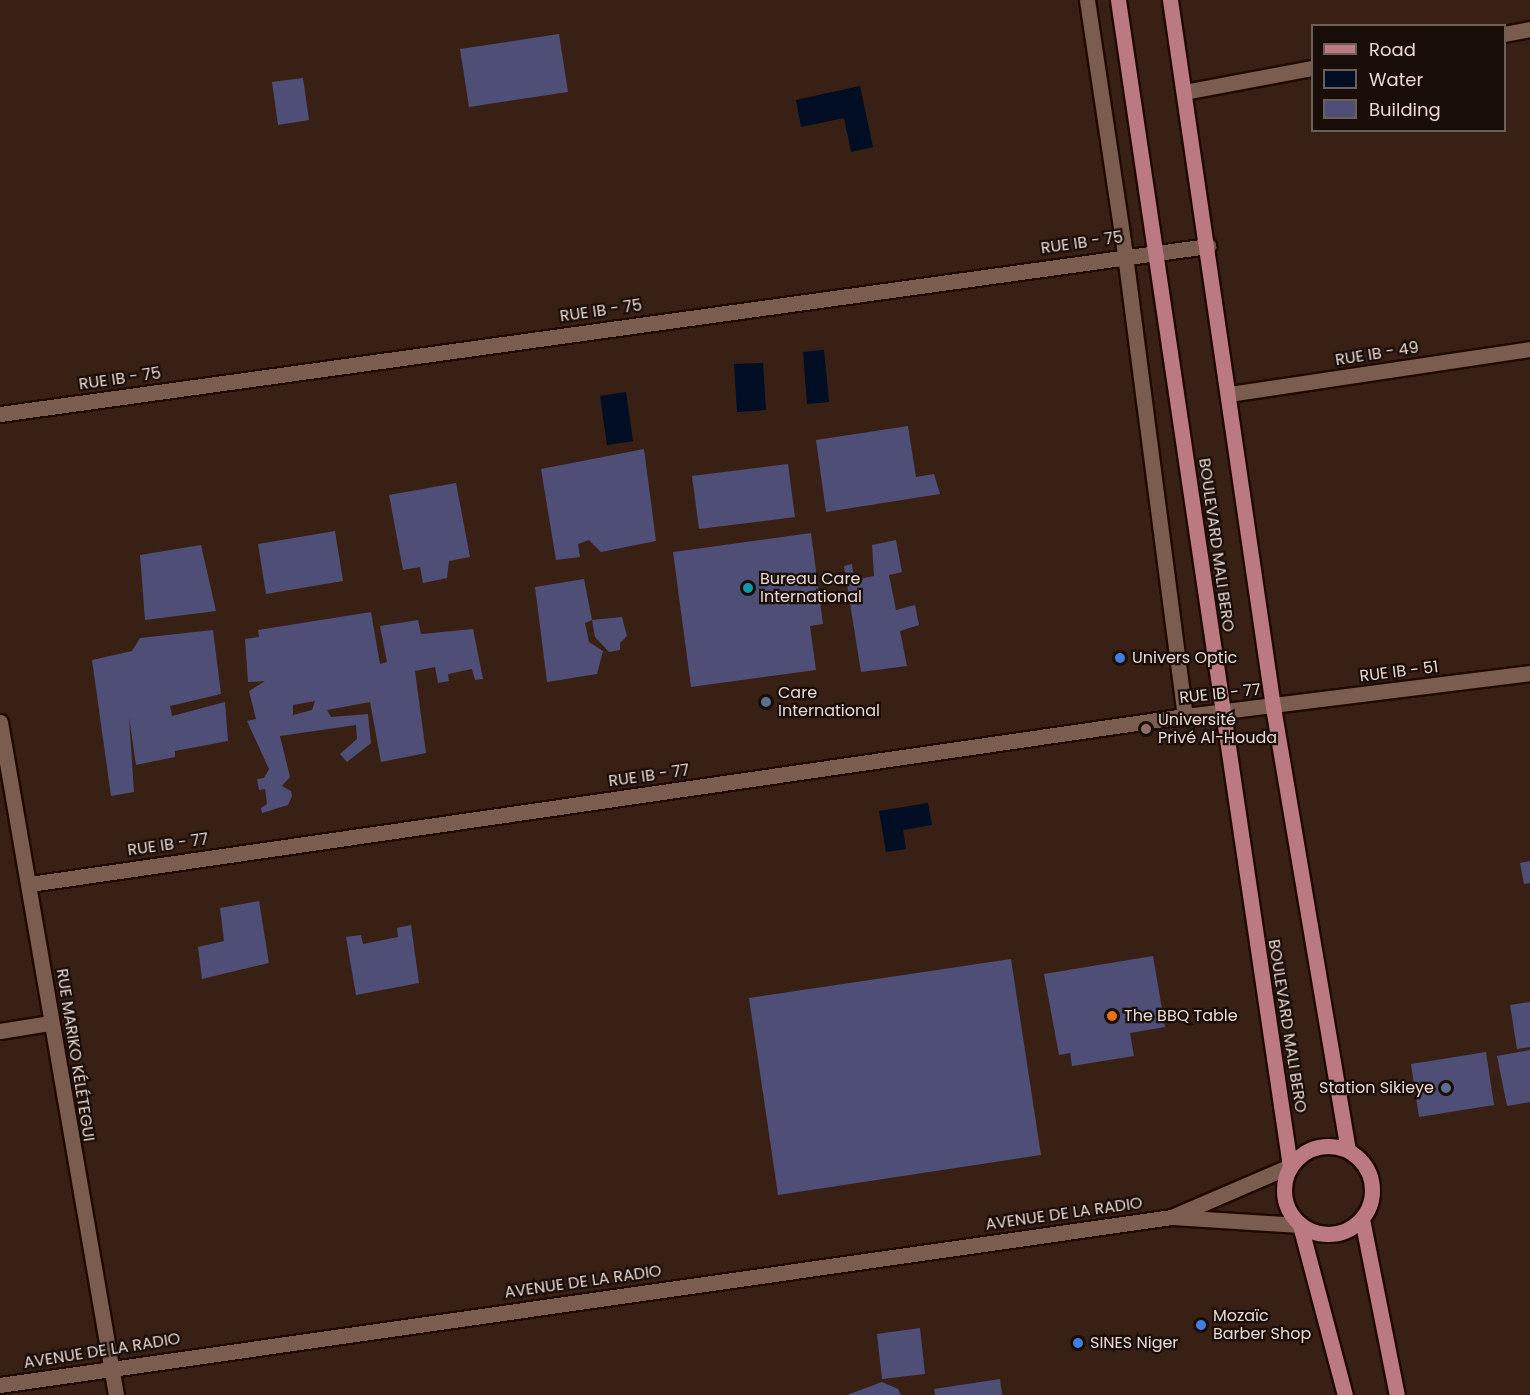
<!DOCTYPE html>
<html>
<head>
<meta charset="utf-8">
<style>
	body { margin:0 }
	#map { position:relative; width:1530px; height:1395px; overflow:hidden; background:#392014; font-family:Poppins,sans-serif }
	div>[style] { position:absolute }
	.water>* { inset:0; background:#000d22 }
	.building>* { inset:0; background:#4e4e77 }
	.roads { filter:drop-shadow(2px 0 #1f0901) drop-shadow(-2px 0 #1f0901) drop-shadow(0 2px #1f0901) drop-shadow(0 -2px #1f0901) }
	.minor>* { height:15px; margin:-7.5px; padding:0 7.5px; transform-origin:7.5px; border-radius:7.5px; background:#7b5d4f }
	.major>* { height:15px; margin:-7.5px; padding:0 7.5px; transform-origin:7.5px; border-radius:7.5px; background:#bb7a81 }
	.major>.ring { margin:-7.5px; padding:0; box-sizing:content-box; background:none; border:15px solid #bb7a81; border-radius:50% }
	.dots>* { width:16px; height:16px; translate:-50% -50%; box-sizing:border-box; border:3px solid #180d08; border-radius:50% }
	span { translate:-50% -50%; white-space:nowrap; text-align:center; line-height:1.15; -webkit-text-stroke:4.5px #180d08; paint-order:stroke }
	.street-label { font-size:16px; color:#ebd9d1 }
	.poi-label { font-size:16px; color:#ebd9d1 }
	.left { translate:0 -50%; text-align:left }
	.right { translate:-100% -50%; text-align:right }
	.legend { position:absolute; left:1311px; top:24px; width:195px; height:108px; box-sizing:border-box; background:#180d08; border:2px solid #6c5f58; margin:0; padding:8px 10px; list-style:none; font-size:18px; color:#ebd9d1 }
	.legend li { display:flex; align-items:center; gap:12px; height:30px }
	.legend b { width:30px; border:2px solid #6c5f58 }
</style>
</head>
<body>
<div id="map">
	<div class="water">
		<div style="clip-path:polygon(860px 86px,873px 147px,851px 152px,844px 118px,801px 127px,796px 100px)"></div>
		<div style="clip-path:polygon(824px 350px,829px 402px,807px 404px,803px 352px)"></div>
		<div style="clip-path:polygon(763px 363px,766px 410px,737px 412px,734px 364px)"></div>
		<div style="clip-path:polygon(626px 392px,633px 441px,607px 445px,600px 396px)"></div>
		<div style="clip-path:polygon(928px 803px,932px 825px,903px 830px,906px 849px,886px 852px,879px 811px)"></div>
	</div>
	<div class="building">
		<div style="clip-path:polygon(559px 34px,568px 92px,469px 107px,460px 49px)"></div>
		<div style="clip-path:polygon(303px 78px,309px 120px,278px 125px,272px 82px)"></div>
		<div style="clip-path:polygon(908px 426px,916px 477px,934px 474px,940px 494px,826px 512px,816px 440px)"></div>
		<div style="clip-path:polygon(644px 449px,656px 541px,601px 552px,589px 540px,578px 544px,580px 557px,556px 560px,541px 469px)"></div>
		<div style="clip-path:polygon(788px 464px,795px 517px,699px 529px,692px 476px)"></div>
		<div style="clip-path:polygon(456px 483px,470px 557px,449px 561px,447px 578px,423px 583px,420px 567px,403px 570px,389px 495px)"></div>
		<div style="clip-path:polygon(335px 531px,343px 581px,266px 594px,258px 544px)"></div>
		<div style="clip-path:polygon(811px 533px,823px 624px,810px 626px,816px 670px,691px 687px,673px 552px)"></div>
		<div style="clip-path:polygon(896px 540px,902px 572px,889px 575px,896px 610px,915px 605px,919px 625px,900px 631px,907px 666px,861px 672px,844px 566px,852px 564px,854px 580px,874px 576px,872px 545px)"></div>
		<div style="clip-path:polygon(201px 545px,216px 611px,145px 620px,140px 555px)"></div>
		<div style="clip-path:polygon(584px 579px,592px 620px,585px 623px,589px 642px,603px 651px,597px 674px,547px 682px,535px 587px)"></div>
		<div style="clip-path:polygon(evenodd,371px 612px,380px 664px,387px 662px,380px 626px,418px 620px,421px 634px,473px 629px,483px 679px,475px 680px,472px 669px,448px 674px,449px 681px,438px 683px,435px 667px,415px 671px,426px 753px,381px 762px,370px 702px,327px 710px,331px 717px,368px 714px,371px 743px,347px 762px,340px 754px,357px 739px,356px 725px,280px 736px,290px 777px,282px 786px,291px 791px,292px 796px,288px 805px,262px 813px,261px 808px,267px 804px,265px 789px,259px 790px,257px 779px,264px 778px,269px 769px,247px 721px,256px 719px,249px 691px,265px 681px,248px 682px,245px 639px,259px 637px,258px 630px,371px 612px,315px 701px,312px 710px,293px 715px,293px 705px,315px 701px)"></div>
		<div style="clip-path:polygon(622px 617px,627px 636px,620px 643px,620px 650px,609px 652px,595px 637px,592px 620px)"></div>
		<div style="clip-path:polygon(213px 630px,221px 694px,170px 706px,172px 716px,225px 702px,228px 741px,175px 751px,175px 757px,136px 765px,129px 717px,134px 792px,111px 796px,92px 660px,132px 651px,140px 638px)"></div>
		<div style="clip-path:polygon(1530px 861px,1530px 883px,1524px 884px,1520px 863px)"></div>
		<div style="clip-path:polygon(259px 901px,269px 963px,202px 979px,198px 947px,224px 941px,220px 908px)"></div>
		<div style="clip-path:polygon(411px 925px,419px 983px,356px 995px,346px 937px,361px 935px,363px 944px,398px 937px,397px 928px)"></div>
		<div style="clip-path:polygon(1153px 956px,1165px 1027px,1130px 1033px,1134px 1056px,1072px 1066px,1070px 1053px,1059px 1055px,1044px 974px)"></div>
		<div style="clip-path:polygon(1011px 959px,1041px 1155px,778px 1195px,749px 998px)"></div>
		<div style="clip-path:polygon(1530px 1002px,1530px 1047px,1517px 1049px,1510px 1005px)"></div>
		<div style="clip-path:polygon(1530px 1050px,1530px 1102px,1507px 1106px,1497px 1056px)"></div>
		<div style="clip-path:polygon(1486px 1052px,1494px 1105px,1419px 1117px,1411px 1064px)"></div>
		<div style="clip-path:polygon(920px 1328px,925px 1374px,882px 1379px,877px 1334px)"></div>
		<div style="clip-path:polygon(1000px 1379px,1002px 1395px,935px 1395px,934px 1389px)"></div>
		<div style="clip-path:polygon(882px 1382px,898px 1389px,901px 1395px,847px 1395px)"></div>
	</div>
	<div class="roads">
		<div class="minor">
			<div style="left:1087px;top:0;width:258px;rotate:81.5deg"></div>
			<div style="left:1125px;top:255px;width:465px;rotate:82.6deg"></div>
			<div style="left:1504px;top:34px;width:26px;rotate:-11deg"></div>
			<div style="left:1184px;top:92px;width:130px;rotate:-10.6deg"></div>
			<div style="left:1229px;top:394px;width:304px;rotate:-8.5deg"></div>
			<div style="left:0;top:414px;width:1220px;rotate:-7.92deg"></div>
			<div style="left:0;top:722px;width:683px;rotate:80.22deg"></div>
			<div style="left:30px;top:884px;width:1167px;rotate:-8.28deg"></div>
			<div style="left:1185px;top:716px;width:348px;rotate:-7.1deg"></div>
			<div style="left:0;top:1031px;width:51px;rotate:-9.1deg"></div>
			<div style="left:1174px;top:1216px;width:126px;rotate:-23.3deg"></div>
			<div style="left:0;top:1385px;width:1184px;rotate:-8.16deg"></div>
			<div style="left:1172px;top:1217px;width:128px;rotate:3.6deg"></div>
		</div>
		<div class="major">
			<div style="left:1118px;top:0;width:1179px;rotate:81.61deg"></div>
			<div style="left:1170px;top:0;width:714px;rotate:81.71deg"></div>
			<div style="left:1273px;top:707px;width:448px;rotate:80.4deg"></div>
			<div class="ring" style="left:1284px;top:1146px;width:73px;height:73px"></div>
			<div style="left:1362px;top:1219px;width:179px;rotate:78.8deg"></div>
			<div style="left:1300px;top:1225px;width:176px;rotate:75.2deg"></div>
		</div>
	</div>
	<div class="dots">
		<div style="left:748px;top:588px;background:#0f9aa8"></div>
		<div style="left:1120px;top:658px;background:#3f7fe0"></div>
		<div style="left:766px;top:702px;background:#5c6f8a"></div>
		<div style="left:1146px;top:729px;background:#8d6e63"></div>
		<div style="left:1112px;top:1016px;background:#e8710a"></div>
		<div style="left:1446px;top:1088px;background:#5c6f8a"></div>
		<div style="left:1201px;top:1325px;background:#3f7fe0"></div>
		<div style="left:1078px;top:1343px;background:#3f7fe0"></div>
	</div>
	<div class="street-label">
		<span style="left:1082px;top:243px;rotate:-8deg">RUE IB - 75</span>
		<span style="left:601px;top:311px;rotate:-8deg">RUE IB - 75</span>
		<span style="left:1377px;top:354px;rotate:-9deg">RUE IB - 49</span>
		<span style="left:120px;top:379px;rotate:-8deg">RUE IB - 75</span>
		<span style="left:1216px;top:545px;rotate:82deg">BOULEVARD MALI BERO</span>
		<span style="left:1399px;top:672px;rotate:-7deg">RUE IB - 51</span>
		<span style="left:1220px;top:694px;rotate:-6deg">RUE IB - 77</span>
		<span style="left:649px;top:776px;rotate:-8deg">RUE IB - 77</span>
		<span style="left:168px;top:845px;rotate:-8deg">RUE IB - 77</span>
		<span style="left:1287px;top:1026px;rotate:81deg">BOULEVARD MALI BERO</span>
		<span style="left:75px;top:1055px;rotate:81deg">RUE MARIKO KÉLÉTEGUI</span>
		<span style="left:1064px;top:1214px;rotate:-8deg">AVENUE DE LA RADIO</span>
		<span style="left:583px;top:1282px;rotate:-8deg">AVENUE DE LA RADIO</span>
		<span style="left:102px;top:1351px;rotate:-9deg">AVENUE DE LA RADIO</span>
	</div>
	<div class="poi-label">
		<span class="left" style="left:760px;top:588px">Bureau Care<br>International</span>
		<span class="left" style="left:1132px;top:658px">Univers Optic</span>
		<span class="left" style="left:778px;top:702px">Care<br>International</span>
		<span class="left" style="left:1158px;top:729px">Université<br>Privé Al-Houda</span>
		<span class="left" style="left:1124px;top:1016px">The BBQ Table</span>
		<span class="right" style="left:1434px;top:1088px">Station Sikieye</span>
		<span class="left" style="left:1213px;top:1325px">Mozaïc<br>Barber Shop</span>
		<span class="left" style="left:1090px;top:1343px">SINES Niger</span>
	</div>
	<ul class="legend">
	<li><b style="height:8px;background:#bb7a81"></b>Road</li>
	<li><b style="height:16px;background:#000d22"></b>Water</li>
	<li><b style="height:16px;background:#4e4e77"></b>Building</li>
	</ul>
</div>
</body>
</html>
